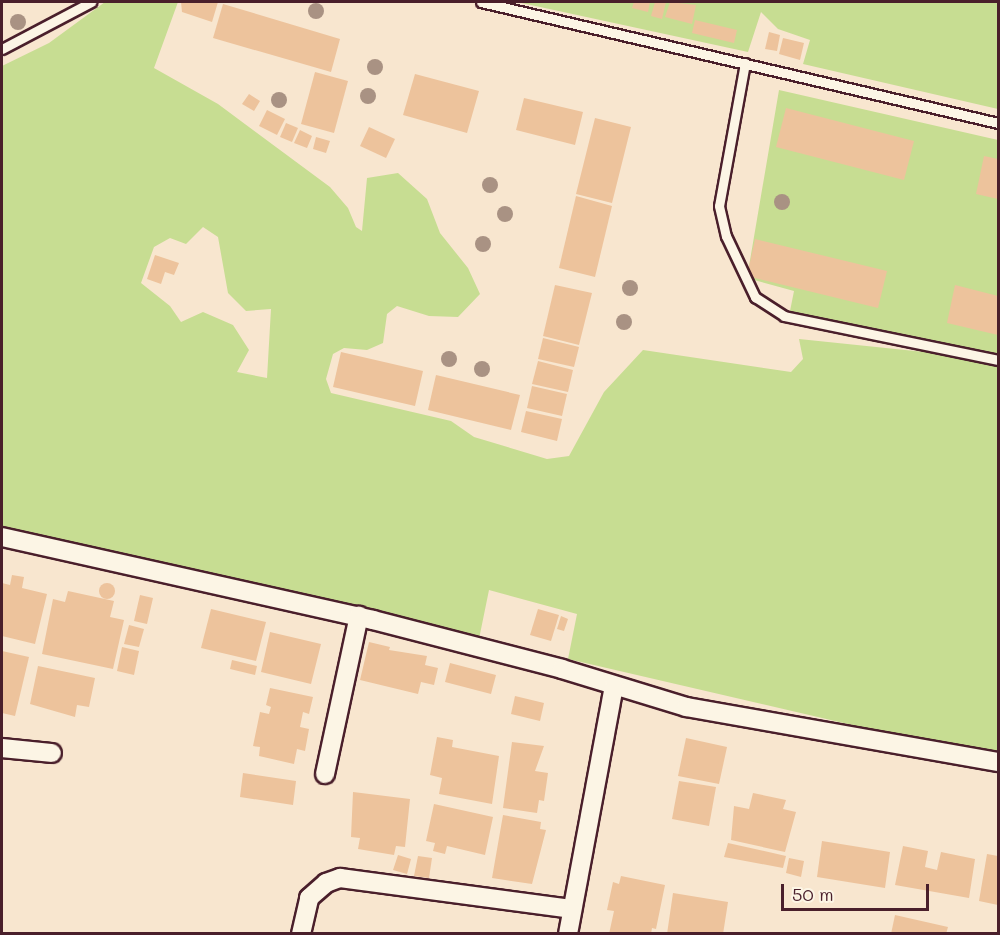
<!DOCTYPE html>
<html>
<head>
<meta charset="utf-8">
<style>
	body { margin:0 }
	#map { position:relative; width:1000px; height:935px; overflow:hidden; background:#f8e6cf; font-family:Mali,sans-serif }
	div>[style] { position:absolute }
	.green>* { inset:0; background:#c7dd92 }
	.building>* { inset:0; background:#edc39c }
	.round { border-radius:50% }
	.roads { filter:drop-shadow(2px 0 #4a1f2b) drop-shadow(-2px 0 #4a1f2b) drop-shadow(0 2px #4a1f2b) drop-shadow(0 -2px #4a1f2b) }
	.service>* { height:9px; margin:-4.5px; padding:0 4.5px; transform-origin:4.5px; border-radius:4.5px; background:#fcf5e5 }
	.minor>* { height:18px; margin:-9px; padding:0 9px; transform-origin:9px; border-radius:9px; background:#fcf5e5 }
	.trees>* { width:16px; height:16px; margin:-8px; border-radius:50%; background:#a99283 }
	span { translate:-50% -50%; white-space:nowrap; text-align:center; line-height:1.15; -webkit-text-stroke:5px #fcf5e5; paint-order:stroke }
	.frame { position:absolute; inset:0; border:3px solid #4a1f2b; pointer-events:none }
	.scale { position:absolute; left:781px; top:884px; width:148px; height:27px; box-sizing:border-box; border:3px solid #4a1f2b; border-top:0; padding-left:8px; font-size:18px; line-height:21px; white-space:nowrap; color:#4a1f2b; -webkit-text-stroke:4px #fcf5e5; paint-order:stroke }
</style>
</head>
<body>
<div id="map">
	<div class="green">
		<div style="clip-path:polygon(evenodd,105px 2px,178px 2px,154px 68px,218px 104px,330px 187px,348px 208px,356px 227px,362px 231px,367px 178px,398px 173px,427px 199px,440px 233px,468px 268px,480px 294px,458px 317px,429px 316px,397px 306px,387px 314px,383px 343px,367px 350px,344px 348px,333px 354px,326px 379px,331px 393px,451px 421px,474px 437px,547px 459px,569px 456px,604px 392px,643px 350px,791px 372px,803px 359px,799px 339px,934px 353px,934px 343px,790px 311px,794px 291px,747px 278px,779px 90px,998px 140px,998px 759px,568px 659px,577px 614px,489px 590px,479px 639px,2px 528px,2px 66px,49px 43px,105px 2px,203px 227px,218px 237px,228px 293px,246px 311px,271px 309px,267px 378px,237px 372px,249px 350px,233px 325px,203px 312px,181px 322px,170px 306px,141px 283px,154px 247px,170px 238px,186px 244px,203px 227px)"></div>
		<div style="clip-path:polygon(517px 2px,998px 2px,998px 109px,803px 64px,810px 40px,778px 29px,761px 12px,748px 52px)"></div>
	</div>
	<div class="building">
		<div style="clip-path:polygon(181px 2px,218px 2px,212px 22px,182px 12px)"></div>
		<div style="clip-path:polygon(634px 2px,650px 2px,648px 12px,632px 8px)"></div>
		<div style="clip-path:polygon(655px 2px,666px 2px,662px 19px,651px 16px)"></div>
		<div style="clip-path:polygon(670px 2px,696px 5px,692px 24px,665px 17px)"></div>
		<div style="clip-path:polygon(223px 4px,340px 39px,331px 72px,213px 38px)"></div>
		<div style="clip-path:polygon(695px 20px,737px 30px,734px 43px,692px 33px)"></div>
		<div style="clip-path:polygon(769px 32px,780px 35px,777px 51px,765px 49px)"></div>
		<div style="clip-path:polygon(783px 38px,804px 43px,800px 60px,779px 54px)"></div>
		<div style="clip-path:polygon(315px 72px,348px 81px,334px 133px,301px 124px)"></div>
		<div style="clip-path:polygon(415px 74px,479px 91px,467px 133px,403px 115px)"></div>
		<div style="clip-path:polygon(249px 94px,260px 101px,254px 111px,242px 104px)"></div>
		<div style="clip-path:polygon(524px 98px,583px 112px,575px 145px,516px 130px)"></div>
		<div style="clip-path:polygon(786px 108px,914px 141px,904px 180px,776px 147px)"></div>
		<div style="clip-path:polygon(267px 110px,285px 119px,277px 135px,259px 126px)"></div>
		<div style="clip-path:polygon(595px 118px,631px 127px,612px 203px,576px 194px)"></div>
		<div style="clip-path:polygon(286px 123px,298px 128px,292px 142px,280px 137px)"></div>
		<div style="clip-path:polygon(369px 127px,395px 139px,386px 158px,360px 146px)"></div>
		<div style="clip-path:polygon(300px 130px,312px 136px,307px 148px,294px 143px)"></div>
		<div style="clip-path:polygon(316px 137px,330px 141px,326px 153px,313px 149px)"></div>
		<div style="clip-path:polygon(984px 156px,998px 159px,998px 199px,976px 194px)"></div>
		<div style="clip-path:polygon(576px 196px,612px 206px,595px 277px,559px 268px)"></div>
		<div style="clip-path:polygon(755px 239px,887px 271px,878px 308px,747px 276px)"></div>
		<div style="clip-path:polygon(155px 255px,179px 263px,174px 275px,165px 272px,161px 284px,147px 279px)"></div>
		<div style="clip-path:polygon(555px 285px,592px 293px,579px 345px,543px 336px)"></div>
		<div style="clip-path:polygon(955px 285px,998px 296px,998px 335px,947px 323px)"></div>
		<div style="clip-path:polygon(543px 338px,579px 347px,574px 367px,538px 359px)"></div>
		<div style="clip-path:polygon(341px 352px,423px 371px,415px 406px,333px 387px)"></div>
		<div style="clip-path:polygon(538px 361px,573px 370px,568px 392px,532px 384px)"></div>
		<div style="clip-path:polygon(436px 375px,520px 395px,511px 430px,428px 410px)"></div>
		<div style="clip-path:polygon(532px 386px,567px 394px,562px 416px,527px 408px)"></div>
		<div style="clip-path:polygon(526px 411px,562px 419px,557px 441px,521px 432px)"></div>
		<div style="clip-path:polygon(12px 575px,24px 577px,22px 588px,47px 594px,35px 644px,2px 636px,2px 583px,10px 585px)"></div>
		<div class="round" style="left:99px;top:583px;width:16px;height:16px"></div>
		<div style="clip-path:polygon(68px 591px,114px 601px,110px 617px,124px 620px,113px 669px,42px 654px,53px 599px,65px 602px)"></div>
		<div style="clip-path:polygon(140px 595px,153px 598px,147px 624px,134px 621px)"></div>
		<div style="clip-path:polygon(211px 609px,266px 622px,256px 661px,201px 648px)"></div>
		<div style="clip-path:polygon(538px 609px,559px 615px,551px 641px,530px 635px)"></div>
		<div style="clip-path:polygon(561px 616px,568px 619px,564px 631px,557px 629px)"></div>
		<div style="clip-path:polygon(129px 625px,144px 629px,139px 647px,124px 644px)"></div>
		<div style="clip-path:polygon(270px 632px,321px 644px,311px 684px,261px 672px)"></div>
		<div style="clip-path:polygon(369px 642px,390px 647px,389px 650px,427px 656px,425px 665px,438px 668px,434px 685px,421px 682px,418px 694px,360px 680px)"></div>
		<div style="clip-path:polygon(122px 647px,139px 651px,134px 675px,117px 671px)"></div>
		<div style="clip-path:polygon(2px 651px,29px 657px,15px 716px,2px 713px)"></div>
		<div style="clip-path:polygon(232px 660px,257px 666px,255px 675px,230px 669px)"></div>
		<div style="clip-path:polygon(450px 663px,496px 675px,491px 694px,445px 682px)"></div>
		<div style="clip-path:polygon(38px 666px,95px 678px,89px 707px,77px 705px,75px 717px,30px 704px)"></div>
		<div style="clip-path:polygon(270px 688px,313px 697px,309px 714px,303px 712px,300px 727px,309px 729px,305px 751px,297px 749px,294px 764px,259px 756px,260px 747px,253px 746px,260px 712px,269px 714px,271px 707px,266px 705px)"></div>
		<div style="clip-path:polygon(515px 696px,544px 703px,540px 721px,511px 714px)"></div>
		<div style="clip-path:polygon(437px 737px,453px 740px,452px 747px,499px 756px,492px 804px,439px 794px,442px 778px,430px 775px)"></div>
		<div style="clip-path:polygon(686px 738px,727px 747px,719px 784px,678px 776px)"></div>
		<div style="clip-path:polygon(512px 742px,544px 746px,535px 771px,548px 773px,544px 801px,539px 800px,537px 813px,503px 808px)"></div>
		<div style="clip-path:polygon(243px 773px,296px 781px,293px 805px,240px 797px)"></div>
		<div style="clip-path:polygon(679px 781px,716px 787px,709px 826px,672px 819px)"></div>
		<div style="clip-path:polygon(353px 792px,410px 799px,405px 847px,396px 846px,394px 855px,358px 849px,360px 838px,351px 837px)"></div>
		<div style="clip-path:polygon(753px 793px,786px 800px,783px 809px,796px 812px,785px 852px,731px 840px,734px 806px,749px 809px)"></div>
		<div style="clip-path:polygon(434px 804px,493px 817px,485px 855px,447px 846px,445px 854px,433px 851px,435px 843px,426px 841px)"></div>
		<div style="clip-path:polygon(503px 815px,541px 822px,540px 829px,546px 830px,532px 884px,492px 878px)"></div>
		<div style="clip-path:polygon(822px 841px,890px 852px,885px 888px,817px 877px)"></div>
		<div style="clip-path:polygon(728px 843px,786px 856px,783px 868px,724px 857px)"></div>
		<div style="clip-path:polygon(903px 846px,928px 851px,925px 867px,937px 870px,941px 852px,975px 859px,969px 898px,895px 885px)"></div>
		<div style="clip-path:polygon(987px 854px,998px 856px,998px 905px,979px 901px)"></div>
		<div style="clip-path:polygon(398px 855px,411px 859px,407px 874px,393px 870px)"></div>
		<div style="clip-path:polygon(418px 856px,432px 858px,429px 878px,414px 876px)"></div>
		<div style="clip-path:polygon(789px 858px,804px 861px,801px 877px,786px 873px)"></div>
		<div style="clip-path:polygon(621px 876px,665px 885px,656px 929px,652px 928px,651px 934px,609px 934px,614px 911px,607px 910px,613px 882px,619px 884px)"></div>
		<div style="clip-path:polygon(673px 893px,728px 902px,723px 934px,667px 934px)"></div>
		<div style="clip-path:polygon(895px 915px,948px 927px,946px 934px,891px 934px)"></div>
	</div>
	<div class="roads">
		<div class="service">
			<div style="left:481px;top:2px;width:531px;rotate:13.17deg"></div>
			<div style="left:2px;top:49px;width:101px;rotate:-27.8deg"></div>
			<div style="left:745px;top:63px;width:145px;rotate:100.3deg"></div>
			<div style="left:719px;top:206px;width:31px;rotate:77deg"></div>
			<div style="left:726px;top:236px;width:68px;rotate:64.6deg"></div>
			<div style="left:755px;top:297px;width:35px;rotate:33deg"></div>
			<div style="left:784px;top:316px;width:218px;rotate:11.6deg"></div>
		</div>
		<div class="minor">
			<div style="left:2px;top:537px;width:380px;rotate:12.6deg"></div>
			<div style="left:373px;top:620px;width:195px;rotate:14.5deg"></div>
			<div style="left:562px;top:669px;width:130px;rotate:17deg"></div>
			<div style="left:686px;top:707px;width:317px;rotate:10deg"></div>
			<div style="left:2px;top:748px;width:50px;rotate:5.7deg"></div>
			<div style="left:325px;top:774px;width:162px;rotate:-77.9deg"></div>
			<div style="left:301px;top:934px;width:37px;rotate:-77deg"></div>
			<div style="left:309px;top:898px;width:23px;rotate:-41deg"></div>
			<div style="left:326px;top:883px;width:15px;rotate:-20deg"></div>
			<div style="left:340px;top:878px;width:233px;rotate:7.6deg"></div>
			<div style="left:568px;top:934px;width:252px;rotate:-79.5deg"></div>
		</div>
	</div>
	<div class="trees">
		<div style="left:316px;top:11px"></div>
		<div style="left:18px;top:22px"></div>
		<div style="left:375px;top:67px"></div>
		<div style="left:368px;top:96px"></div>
		<div style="left:279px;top:100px"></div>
		<div style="left:490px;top:185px"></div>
		<div style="left:782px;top:202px"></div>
		<div style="left:505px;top:214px"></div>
		<div style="left:483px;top:244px"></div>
		<div style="left:630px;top:288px"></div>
		<div style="left:624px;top:322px"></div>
		<div style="left:449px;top:359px"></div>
		<div style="left:482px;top:369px"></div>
	</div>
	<div class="frame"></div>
	<div class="scale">50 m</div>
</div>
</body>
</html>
